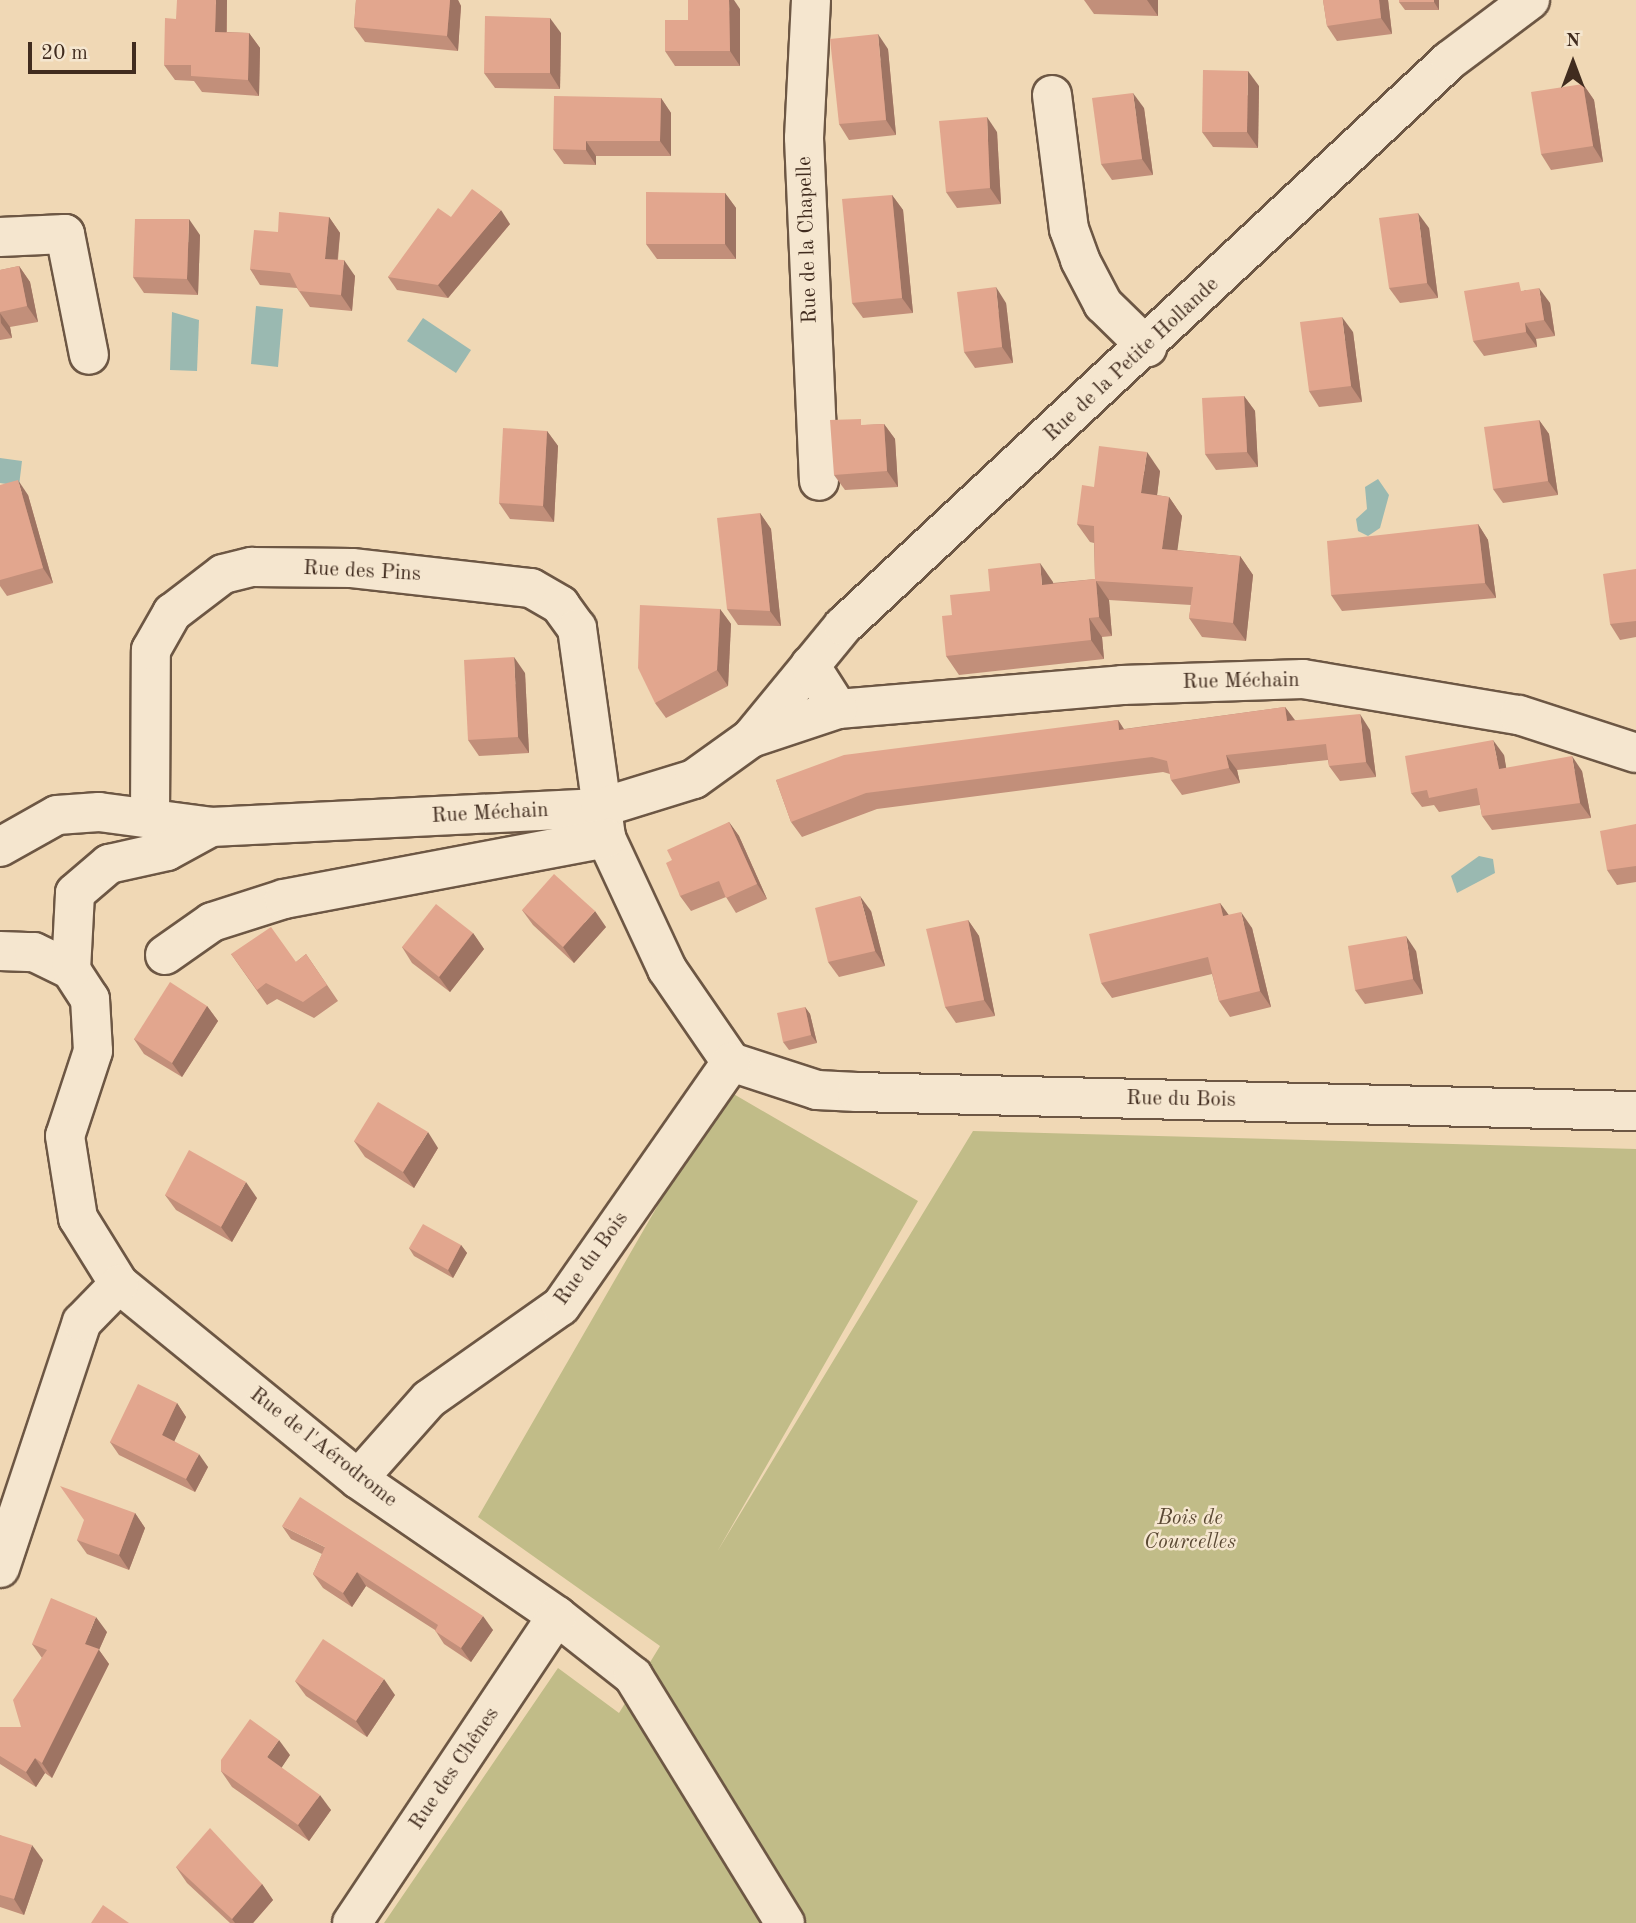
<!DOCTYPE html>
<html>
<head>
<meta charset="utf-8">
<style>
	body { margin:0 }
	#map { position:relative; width:1636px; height:1923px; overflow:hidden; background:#f0d8b5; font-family:"Old Standard TT",serif }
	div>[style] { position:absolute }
	.green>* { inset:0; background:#c1bc88 }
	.water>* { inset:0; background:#9ab9b1 }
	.roads { filter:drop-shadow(2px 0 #6d5744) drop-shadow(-2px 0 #6d5744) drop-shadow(0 2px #6d5744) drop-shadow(0 -2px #6d5744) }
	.minor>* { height:38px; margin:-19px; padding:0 19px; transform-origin:19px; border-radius:19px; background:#f5e6cf }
	.wall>* { inset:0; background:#c28f7a }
	.shaded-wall>* { inset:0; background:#9e7463 }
	.building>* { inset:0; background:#e2a68e }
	span { translate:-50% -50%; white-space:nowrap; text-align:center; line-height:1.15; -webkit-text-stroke:5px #f5e6cf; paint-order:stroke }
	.street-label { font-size:21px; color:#412c1f }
	.park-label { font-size:21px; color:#5b4934; font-style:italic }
	.north { position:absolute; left:1538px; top:28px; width:70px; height:70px; -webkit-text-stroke:5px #f5e6cf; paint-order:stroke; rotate:0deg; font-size:19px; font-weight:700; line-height:28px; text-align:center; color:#412c1f }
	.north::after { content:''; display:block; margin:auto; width:24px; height:32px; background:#412c1f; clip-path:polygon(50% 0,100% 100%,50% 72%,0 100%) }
	.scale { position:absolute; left:28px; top:42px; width:108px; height:32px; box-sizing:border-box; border:4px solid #412c1f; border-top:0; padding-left:9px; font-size:21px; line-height:24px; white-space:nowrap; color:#412c1f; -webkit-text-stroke:5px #f5e6cf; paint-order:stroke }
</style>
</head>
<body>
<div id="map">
	<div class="green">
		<div style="clip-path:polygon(725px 1089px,918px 1201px,717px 1552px,973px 1131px,1636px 1149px,1636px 1923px,384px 1923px,558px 1668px,619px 1713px,660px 1646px,478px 1517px)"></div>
	</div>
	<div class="water">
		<div style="clip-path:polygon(256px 306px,283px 309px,278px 367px,251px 364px)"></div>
		<div style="clip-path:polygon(172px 312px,199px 320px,197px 371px,170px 370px)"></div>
		<div style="clip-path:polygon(423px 318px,471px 350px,456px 373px,407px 341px)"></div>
		<div style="clip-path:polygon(0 458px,22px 461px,19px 486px,0 483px)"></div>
		<div style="clip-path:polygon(1378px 479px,1389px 495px,1380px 528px,1368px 536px,1358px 531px,1356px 519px,1367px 509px,1365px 487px)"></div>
		<div style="clip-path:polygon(1479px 856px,1493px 859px,1495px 873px,1457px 893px,1451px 876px)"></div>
	</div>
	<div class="roads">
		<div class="minor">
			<div style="left:811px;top:0;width:138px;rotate:92.9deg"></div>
			<div style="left:804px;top:138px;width:343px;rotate:87.5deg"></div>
			<div style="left:1052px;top:95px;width:135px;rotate:82.8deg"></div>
			<div style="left:1069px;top:229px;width:33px;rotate:70deg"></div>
			<div style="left:1080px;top:260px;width:50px;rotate:62.4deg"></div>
			<div style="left:1103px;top:304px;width:62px;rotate:44.3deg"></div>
			<div style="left:0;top:237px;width:65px;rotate:-2.6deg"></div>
			<div style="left:65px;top:234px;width:123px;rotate:78.8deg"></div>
			<div style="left:838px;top:709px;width:285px;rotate:-4.8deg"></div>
			<div style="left:1122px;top:685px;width:181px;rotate:-1.9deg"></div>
			<div style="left:1303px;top:679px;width:219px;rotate:9.5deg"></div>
			<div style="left:1519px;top:715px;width:123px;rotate:18deg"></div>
			<div style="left:751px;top:738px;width:145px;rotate:-50.6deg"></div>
			<div style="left:843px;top:626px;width:830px;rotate:-43deg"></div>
			<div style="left:1450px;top:60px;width:100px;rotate:-36.9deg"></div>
			<div style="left:150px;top:817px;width:167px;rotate:-89.7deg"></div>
			<div style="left:151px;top:650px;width:43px;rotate:-60.4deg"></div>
			<div style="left:172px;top:613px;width:64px;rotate:-37.4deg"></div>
			<div style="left:223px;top:574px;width:30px;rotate:-14deg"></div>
			<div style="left:252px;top:567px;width:100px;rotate:0.6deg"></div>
			<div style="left:352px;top:568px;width:180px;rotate:6.4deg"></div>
			<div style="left:531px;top:588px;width:34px;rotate:30deg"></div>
			<div style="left:560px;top:605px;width:29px;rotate:54deg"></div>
			<div style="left:577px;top:628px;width:212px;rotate:82.1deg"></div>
			<div style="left:606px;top:838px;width:145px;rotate:65deg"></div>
			<div style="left:667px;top:969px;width:113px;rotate:55.5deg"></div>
			<div style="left:731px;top:1062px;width:90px;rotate:18deg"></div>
			<div style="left:817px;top:1090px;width:40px;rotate:2.9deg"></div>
			<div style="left:857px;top:1092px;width:779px;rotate:1.4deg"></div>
			<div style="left:0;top:847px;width:65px;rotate:-29.3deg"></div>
			<div style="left:57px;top:815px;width:42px;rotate:-4.1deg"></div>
			<div style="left:99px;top:812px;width:113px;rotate:7.6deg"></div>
			<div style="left:211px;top:827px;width:389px;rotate:-2.8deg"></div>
			<div style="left:600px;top:808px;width:98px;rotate:-17.1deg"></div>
			<div style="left:694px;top:779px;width:70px;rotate:-35.7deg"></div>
			<div style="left:751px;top:738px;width:92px;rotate:-18.4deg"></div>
			<div style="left:838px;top:709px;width:52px;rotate:-122.5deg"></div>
			<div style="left:0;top:951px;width:34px;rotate:2deg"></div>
			<div style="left:34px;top:952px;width:41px;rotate:25.9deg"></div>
			<div style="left:71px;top:970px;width:35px;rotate:57deg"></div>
			<div style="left:90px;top:999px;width:52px;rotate:86.7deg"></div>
			<div style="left:93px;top:1051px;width:89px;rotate:108.2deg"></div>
			<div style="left:65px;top:1136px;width:83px;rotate:81deg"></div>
			<div style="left:78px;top:1218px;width:78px;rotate:58.2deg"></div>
			<div style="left:119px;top:1284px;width:308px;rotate:39.2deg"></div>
			<div style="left:358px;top:1479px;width:242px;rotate:34.5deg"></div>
			<div style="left:557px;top:1616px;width:97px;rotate:38.3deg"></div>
			<div style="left:633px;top:1676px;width:290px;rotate:58.4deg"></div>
			<div style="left:165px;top:955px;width:57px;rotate:-35.1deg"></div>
			<div style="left:212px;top:922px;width:76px;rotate:-17.7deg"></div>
			<div style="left:284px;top:899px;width:328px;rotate:-10.7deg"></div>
			<div style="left:71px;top:970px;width:77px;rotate:-87deg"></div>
			<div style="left:75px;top:893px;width:45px;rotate:-40.5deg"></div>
			<div style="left:109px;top:864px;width:59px;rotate:-12.6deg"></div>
			<div style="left:167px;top:851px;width:50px;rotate:-28.6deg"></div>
			<div style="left:358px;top:1479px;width:107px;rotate:-48.4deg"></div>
			<div style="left:429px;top:1399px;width:161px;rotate:-35.2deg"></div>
			<div style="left:561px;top:1306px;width:297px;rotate:-55.1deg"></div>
			<div style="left:0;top:1568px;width:259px;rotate:-71.6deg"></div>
			<div style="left:82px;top:1322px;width:53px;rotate:-45.8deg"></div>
			<div style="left:352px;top:1923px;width:369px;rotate:-56.3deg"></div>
		</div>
	</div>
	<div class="wall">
		<div style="clip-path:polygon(227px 0,227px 32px,249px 33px,260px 48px,259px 96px,202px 92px,194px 81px,175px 80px,164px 65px,176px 19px)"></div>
		<div style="clip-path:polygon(356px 0,458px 0,461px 6px,458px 51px,365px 42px,354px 27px)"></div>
		<div style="clip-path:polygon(1084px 0,1158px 0,1158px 16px,1094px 14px)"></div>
		<div style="clip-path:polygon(1323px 0,1388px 0,1392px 34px,1337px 41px,1327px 26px)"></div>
		<div style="clip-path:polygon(1439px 0,1439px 10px,1405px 10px,1399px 2px)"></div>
		<div style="clip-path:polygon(740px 9px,740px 66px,675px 66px,665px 51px,688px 20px)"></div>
		<div style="clip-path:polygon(561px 33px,560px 89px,495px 88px,484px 73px)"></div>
		<div style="clip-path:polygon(888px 49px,896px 135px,849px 140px,839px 124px)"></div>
		<div style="clip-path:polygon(1583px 84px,1594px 100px,1603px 162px,1551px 170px,1541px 154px)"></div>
		<div style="clip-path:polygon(1259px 86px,1258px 148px,1213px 147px,1202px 132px)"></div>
		<div style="clip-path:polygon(661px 98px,671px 113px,671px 156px,596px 156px,596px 165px,564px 164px,553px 149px)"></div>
		<div style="clip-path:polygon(1144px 108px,1153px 175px,1112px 180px,1101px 164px)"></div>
		<div style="clip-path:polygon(997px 132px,1001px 204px,957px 208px,946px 192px)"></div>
		<div style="clip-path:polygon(725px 193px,736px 208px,736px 259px,657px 259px,646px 244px)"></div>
		<div style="clip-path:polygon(892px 195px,903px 210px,913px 313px,863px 318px,852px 303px)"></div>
		<div style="clip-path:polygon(329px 217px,340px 233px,338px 260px,355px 276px,352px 311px,310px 307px,297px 288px,260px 285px,250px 269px,278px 232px)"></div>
		<div style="clip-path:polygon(451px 217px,510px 224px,448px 298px,397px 290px,388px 277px)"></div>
		<div style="clip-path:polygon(1429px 228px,1438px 298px,1400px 303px,1389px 288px)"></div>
		<div style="clip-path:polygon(200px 235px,198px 295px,144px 293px,133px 277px)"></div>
		<div style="clip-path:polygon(19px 266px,30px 282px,38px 322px,10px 327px,12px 338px,0 340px,0 270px)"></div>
		<div style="clip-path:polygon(1525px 290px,1550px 303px,1555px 336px,1536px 339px,1537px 347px,1484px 356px,1473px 341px)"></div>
		<div style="clip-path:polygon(1006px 303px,1013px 363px,975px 368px,964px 352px)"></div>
		<div style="clip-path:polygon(1353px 332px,1362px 402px,1319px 407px,1309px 391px)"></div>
		<div style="clip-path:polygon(1244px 396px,1255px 411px,1258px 467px,1216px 470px,1205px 454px)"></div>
		<div style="clip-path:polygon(1539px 420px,1549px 434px,1558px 495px,1503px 503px,1493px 489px)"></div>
		<div style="clip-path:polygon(884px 424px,895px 439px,898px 487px,845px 490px,834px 475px,865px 425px)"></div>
		<div style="clip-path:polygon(547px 431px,558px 446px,554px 522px,510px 519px,499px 503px)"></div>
		<div style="clip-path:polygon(1160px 471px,1157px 495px,1169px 497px,1182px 516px,1177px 550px,1240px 556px,1253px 575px,1246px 641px,1202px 637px,1189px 618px,1191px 605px,1109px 600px,1112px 636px,1102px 637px,1104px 659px,959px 675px,946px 656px,952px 615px,1053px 582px,1053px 583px,1095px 579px,1094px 543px,1090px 542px,1077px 524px,1094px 487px)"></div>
		<div style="clip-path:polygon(0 485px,28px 495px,53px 583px,7px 596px,0 586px)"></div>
		<div style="clip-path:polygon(760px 513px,771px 529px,781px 626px,738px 625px,727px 609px)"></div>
		<div style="clip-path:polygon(1478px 524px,1488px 540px,1496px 598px,1342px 611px,1331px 595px)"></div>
		<div style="clip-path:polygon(1636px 569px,1636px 637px,1620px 640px,1610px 624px)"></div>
		<div style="clip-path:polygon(720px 609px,731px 624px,728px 686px,666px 718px,655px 703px)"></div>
		<div style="clip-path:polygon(525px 673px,529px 753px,479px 756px,468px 740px)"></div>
		<div style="clip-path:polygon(1285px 707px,1295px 720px,1370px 730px,1376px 777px,1340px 781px,1329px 766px,1328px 760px,1237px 770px,1240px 783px,1182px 795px,1171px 780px,1170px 774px,1163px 772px,877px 809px,802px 837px,791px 822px,776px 780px,1118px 720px,1124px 729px)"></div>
		<div style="clip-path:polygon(1504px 755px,1506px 768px,1582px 771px,1591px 818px,1492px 830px,1482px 816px,1480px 805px,1439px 812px,1434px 805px,1422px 807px,1411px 793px)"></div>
		<div style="clip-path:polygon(729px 822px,739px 836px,767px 899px,736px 913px,726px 897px,691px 911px,680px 896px,672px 860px)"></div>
		<div style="clip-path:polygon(1636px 824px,1636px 882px,1617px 885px,1607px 870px)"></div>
		<div style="clip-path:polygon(1220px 903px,1228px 915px,1252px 928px,1271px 1007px,1230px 1017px,1219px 1001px,1212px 974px,1112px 998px,1101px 983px)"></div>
		<div style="clip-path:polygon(522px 910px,606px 927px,574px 963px,533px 925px)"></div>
		<div style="clip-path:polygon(871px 911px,885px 966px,839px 977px,828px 962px)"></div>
		<div style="clip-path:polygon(968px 920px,979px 936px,995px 1016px,956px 1023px,945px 1007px)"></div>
		<div style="clip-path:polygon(473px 933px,484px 949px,450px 992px,412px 963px,402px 947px)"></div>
		<div style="clip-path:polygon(1416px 951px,1423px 994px,1365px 1004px,1355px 990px)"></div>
		<div style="clip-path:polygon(231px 954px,296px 962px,306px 954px,338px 1001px,314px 1018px,277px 999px,267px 1005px)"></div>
		<div style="clip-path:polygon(207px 1006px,218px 1021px,182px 1077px,144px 1054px,134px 1039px)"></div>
		<div style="clip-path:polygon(805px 1007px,810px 1014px,817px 1043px,789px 1050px,783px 1042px)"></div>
		<div style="clip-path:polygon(354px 1141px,438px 1148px,414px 1188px,365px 1157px)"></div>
		<div style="clip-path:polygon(165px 1195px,257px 1198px,232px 1242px,176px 1210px)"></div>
		<div style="clip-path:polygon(461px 1245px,467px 1253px,453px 1278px,414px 1256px,409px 1248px)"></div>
		<div style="clip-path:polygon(177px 1403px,186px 1417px,174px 1441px,208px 1467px,195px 1492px,119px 1455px,110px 1442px)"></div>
		<div style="clip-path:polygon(135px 1513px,145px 1528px,129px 1570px,87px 1554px,77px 1540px)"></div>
		<div style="clip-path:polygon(282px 1526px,493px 1630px,471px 1662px,444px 1644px,435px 1630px,366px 1586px,352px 1607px,323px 1588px,313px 1574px,322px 1554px,291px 1539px)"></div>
		<div style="clip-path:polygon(107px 1632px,99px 1650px,109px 1664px,52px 1778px,45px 1773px,36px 1787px,0 1764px,0 1727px,21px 1727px,42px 1658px,32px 1644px)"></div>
		<div style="clip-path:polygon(295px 1681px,395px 1695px,367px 1737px,306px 1696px)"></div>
		<div style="clip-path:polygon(290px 1755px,281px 1768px,331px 1810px,309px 1841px,232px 1787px,221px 1771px)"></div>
		<div style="clip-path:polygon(0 1835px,43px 1860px,24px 1915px,0 1907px)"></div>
		<div style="clip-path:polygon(176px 1867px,262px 1884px,273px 1900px,253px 1923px,230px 1923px,187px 1883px)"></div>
	</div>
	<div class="shaded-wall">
		<div style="clip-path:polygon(216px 0,227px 0,226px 48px,215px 32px)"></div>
		<div style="clip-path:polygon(450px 0,458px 0,461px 6px,458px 51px,447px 36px)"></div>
		<div style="clip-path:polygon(729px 0,734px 0,740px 9px,740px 66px,730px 51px)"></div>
		<div style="clip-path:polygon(1147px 0,1158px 0,1158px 16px)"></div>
		<div style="clip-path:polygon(1379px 0,1388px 0,1392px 34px,1381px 18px)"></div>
		<div style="clip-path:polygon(1434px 0,1439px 0,1439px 10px,1434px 2px)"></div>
		<div style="clip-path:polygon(550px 18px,561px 33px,560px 89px,550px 73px)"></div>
		<div style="clip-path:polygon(249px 33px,260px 48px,259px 96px,248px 80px)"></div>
		<div style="clip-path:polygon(878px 34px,888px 49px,896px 135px,886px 120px)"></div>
		<div style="clip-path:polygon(1248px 71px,1259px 86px,1258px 148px,1247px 132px)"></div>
		<div style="clip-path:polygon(1583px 84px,1594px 100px,1603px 162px,1593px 146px)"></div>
		<div style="clip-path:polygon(1133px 93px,1144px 108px,1153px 175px,1142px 159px)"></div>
		<div style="clip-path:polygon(661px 98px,671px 113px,671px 156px,660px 141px)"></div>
		<div style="clip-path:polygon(987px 117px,997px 132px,1001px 204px,990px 188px)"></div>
		<div style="clip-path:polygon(586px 141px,596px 156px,596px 165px,586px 150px)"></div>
		<div style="clip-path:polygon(725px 193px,736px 208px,736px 259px,725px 244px)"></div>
		<div style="clip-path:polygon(892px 195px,903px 210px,913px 313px,902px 298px)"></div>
		<div style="clip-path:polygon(501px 210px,510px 224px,448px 298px,438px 285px)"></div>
		<div style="clip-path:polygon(1418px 213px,1429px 228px,1438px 298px,1427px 283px)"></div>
		<div style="clip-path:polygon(329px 217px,340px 233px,336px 274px,325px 259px)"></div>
		<div style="clip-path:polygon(189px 219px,200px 235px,198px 295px,187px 279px)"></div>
		<div style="clip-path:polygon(344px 260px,355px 276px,352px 311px,341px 295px)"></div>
		<div style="clip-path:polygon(19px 266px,30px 282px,38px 322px,27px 306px)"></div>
		<div style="clip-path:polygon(996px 287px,1006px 303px,1013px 363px,1002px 347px)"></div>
		<div style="clip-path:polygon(1539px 288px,1550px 303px,1555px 336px,1544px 320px)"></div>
		<div style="clip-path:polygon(0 313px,10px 327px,12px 338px,1px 323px)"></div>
		<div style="clip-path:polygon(1342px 317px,1353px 332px,1362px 402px,1351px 386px)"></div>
		<div style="clip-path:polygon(1525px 323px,1536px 339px,1537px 347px,1526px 332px)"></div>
		<div style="clip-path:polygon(1244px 396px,1255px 411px,1258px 467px,1247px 452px)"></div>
		<div style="clip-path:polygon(1539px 420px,1549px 434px,1558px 495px,1548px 481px)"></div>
		<div style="clip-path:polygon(884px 424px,895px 439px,898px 487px,887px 471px)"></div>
		<div style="clip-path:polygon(547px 431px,558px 446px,554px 522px,543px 506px)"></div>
		<div style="clip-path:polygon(1147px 452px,1160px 471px,1155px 512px,1141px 493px)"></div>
		<div style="clip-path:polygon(18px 480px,28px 495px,53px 583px,43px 568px)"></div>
		<div style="clip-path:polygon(1169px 497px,1182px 516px,1175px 568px,1162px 549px)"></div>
		<div style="clip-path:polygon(760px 513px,771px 529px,781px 626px,770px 611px)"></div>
		<div style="clip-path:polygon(1478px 524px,1488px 540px,1496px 598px,1485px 583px)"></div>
		<div style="clip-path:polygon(1240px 556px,1253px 575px,1246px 641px,1233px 623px)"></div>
		<div style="clip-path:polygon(1040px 563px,1053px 582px,1055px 603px,1042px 585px)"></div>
		<div style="clip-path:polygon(1096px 581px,1109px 600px,1112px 636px,1099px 617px)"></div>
		<div style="clip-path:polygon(720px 609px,731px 624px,728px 686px,717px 670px)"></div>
		<div style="clip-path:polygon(1089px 618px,1102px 637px,1104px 659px,1091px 640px)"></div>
		<div style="clip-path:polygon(514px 657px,525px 673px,529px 753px,518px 737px)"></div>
		<div style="clip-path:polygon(1285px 707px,1296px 722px,1287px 721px)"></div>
		<div style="clip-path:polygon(1360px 714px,1370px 730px,1376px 777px,1366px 762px)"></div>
		<div style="clip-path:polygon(1118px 720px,1128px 736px,1119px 730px)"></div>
		<div style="clip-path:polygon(1493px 740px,1504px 755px,1509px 784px,1499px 769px)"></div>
		<div style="clip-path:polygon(1226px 755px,1237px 770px,1240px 783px,1229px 768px)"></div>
		<div style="clip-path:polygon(1572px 756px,1582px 771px,1591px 818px,1580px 803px)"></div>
		<div style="clip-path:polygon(729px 822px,739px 836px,767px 899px,757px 884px)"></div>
		<div style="clip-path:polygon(860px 896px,871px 911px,885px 966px,875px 951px)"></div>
		<div style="clip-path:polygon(1220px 903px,1231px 918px,1223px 916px)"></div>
		<div style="clip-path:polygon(595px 911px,606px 927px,574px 963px,563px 947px)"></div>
		<div style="clip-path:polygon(1241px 912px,1252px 928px,1271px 1007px,1260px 991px)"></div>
		<div style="clip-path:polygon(968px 920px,979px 936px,995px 1016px,984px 1000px)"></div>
		<div style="clip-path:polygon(473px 933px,484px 949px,450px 992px,439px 977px)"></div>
		<div style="clip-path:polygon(1406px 936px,1416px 951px,1423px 994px,1413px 979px)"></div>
		<div style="clip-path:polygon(207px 1006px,218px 1021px,182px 1077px,172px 1063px)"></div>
		<div style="clip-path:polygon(805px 1007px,810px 1014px,817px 1043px,811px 1035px)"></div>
		<div style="clip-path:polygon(428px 1132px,438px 1148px,414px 1188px,403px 1172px)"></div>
		<div style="clip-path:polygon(246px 1182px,257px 1198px,232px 1242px,221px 1227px)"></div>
		<div style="clip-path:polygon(461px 1245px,467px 1253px,453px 1278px,448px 1270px)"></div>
		<div style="clip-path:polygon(177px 1403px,186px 1417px,171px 1448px,162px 1435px)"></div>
		<div style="clip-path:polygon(199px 1454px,208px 1467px,195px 1492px,186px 1479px)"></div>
		<div style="clip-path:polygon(135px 1513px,145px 1528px,129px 1570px,119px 1555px)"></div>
		<div style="clip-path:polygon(357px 1572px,366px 1586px,352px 1607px,343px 1593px)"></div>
		<div style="clip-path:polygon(483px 1616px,493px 1630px,471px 1662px,461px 1648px)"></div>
		<div style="clip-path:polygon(96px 1617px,107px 1632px,99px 1650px,109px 1664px,52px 1778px,42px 1763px,85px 1644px)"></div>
		<div style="clip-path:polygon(384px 1679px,395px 1695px,367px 1737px,356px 1721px)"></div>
		<div style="clip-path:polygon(279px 1740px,290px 1755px,278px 1773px,267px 1757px)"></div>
		<div style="clip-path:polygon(35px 1758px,45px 1773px,36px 1787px,26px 1772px)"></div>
		<div style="clip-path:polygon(320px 1795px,331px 1810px,309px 1841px,298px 1825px)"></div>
		<div style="clip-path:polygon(32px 1845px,43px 1860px,24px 1915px,14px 1899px)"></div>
		<div style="clip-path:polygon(262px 1884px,273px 1900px,253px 1923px,235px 1923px,232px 1919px)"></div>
	</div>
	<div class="building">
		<div style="clip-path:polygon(177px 0,216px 0,215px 32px,249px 33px,248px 80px,191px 76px,191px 65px,164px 65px,165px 18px,176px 19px)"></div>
		<div style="clip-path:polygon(356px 0,450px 0,447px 36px,354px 27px)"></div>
		<div style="clip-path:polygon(688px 0,729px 0,730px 51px,665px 51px,665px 20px,688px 20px)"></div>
		<div style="clip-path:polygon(1323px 0,1379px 0,1381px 18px,1327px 26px)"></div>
		<div style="clip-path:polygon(1399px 0,1434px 0,1434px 2px,1399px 2px)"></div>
		<div style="clip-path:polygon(485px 16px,550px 18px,550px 73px,484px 73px)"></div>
		<div style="clip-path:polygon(878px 34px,886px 120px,839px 124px,830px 39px)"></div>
		<div style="clip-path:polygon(1203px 70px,1248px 71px,1247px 132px,1202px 132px)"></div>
		<div style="clip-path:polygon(1583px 84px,1593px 146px,1541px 154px,1531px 92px)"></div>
		<div style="clip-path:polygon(1133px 93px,1142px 159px,1101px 164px,1092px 98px)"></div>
		<div style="clip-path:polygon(554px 96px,661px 98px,660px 141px,586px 141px,586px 150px,553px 149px)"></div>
		<div style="clip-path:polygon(987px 117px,990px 188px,946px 192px,939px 121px)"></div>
		<div style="clip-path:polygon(472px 189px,501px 210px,438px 285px,388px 277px,438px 208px,451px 217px)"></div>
		<div style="clip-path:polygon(646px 192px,725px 193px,725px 244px,646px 244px)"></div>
		<div style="clip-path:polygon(892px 195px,902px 298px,852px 303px,842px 199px)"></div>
		<div style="clip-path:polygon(279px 212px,329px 217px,325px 259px,344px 260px,341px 295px,299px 291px,290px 273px,250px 269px,254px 230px,278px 232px)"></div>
		<div style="clip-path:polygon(1418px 213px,1427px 283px,1389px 288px,1379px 218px)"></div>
		<div style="clip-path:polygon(135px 219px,189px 219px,187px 279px,133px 277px)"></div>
		<div style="clip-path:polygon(19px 266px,27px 306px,0 312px,0 270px)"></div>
		<div style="clip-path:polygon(1519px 282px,1521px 291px,1539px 288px,1544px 320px,1525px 323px,1526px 332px,1473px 341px,1464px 291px)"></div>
		<div style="clip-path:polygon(996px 287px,1002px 347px,964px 352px,957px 292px)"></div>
		<div style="clip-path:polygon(1342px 317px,1351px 386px,1309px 391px,1300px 322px)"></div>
		<div style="clip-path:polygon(1244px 396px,1247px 452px,1205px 454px,1202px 398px)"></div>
		<div style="clip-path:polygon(861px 419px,861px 425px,884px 424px,887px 471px,834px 475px,830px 420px)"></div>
		<div style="clip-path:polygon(1539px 420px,1548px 481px,1493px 489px,1484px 427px)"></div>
		<div style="clip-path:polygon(503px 428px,547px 431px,543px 506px,499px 503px)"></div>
		<div style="clip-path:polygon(1099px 446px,1147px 452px,1141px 493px,1169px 497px,1162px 549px,1240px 556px,1233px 623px,1189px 618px,1193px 587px,1096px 581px,1099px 617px,1089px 618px,1091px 640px,946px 656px,942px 616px,952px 615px,950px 595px,990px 591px,988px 569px,1040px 563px,1042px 585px,1095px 579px,1094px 526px,1077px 524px,1082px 485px,1094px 487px)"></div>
		<div style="clip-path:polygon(18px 480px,43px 568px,0 580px,0 485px)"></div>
		<div style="clip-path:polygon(760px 513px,770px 611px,727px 609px,717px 518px)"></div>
		<div style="clip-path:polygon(1478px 524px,1485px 583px,1331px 595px,1327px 541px)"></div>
		<div style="clip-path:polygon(1636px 569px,1636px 621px,1610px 624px,1603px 574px)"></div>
		<div style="clip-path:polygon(640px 605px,720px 609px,717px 670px,655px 703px,638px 668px)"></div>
		<div style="clip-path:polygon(514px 657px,518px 737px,468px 740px,464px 660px)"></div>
		<div style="clip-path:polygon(1285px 707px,1287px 721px,1360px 714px,1366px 762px,1329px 766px,1326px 744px,1226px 755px,1229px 768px,1171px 780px,1167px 761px,1152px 757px,866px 793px,791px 822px,776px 780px,844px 755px,1118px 720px,1119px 730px)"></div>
		<div style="clip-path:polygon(1493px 740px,1499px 769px,1572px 756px,1580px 803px,1482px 816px,1477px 788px,1429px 798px,1427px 790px,1411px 793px,1405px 756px)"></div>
		<div style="clip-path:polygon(729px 822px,757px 884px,726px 898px,719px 881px,680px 896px,666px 863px,672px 860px,667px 850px)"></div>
		<div style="clip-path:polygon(1636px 824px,1636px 866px,1607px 870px,1600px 831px)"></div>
		<div style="clip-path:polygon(554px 874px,595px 911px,563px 947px,522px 910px)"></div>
		<div style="clip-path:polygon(860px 896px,875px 951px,828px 962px,815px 908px)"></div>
		<div style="clip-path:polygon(1220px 903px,1223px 916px,1241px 912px,1260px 991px,1219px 1001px,1208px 957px,1101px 983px,1089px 934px)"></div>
		<div style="clip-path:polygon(436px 904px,473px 933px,439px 977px,402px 947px)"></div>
		<div style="clip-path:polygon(968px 920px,984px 1000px,945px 1007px,926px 929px)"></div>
		<div style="clip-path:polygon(271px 927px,296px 962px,306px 954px,327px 985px,303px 1002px,266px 983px,257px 990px,231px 954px)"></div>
		<div style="clip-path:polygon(1406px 936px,1413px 979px,1355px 990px,1348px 946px)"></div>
		<div style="clip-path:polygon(170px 982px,207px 1006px,172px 1063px,134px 1039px)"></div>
		<div style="clip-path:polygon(805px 1007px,811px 1035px,783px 1042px,777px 1013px)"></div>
		<div style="clip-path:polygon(378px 1102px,428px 1132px,403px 1172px,354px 1141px)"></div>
		<div style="clip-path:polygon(189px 1150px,246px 1182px,221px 1227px,165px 1195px)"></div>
		<div style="clip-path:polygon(423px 1224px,461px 1245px,448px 1270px,409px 1248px)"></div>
		<div style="clip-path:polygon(138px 1384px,177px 1403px,162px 1435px,199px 1454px,186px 1479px,110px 1442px)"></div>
		<div style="clip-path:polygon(60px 1486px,135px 1513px,119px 1555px,77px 1540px,84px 1520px)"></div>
		<div style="clip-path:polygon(300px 1497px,483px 1616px,461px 1648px,435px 1631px,438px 1625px,357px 1572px,343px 1593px,313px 1574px,325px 1547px,282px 1526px)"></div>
		<div style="clip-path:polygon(51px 1598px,96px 1617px,85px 1644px,99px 1649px,42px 1763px,35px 1758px,26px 1772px,0 1756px,0 1727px,21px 1727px,13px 1700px,47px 1650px,32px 1644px)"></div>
		<div style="clip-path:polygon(323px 1639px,384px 1679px,356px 1721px,295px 1681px)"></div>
		<div style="clip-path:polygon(250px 1719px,279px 1740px,267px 1757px,320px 1795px,298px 1825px,221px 1771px,221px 1760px)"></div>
		<div style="clip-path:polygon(210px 1828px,262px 1884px,232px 1919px,176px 1867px)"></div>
		<div style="clip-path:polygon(0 1835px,32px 1845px,14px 1899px,0 1895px)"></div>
		<div style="clip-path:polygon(103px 1905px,129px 1923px,91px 1923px)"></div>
	</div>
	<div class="street-label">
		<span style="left:808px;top:240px;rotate:-92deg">Rue de la Chapelle</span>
		<span style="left:1132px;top:360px;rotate:-43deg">Rue de la Petite Hollande</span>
		<span style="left:362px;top:572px;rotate:3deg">Rue des Pins</span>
		<span style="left:1241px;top:682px;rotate:-1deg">Rue Méchain</span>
		<span style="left:490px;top:814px;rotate:-3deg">Rue Méchain</span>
		<span style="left:1181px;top:1100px;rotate:1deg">Rue du Bois</span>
		<span style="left:592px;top:1259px;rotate:-54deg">Rue du Bois</span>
		<span style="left:323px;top:1448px;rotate:38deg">Rue de l'Aérodrome</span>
		<span style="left:455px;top:1769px;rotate:-56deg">Rue des Chênes</span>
	</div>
	<div class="park-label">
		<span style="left:1190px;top:1531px">Bois de<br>Courcelles</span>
	</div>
	<div class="north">N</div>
	<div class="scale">20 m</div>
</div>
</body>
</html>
